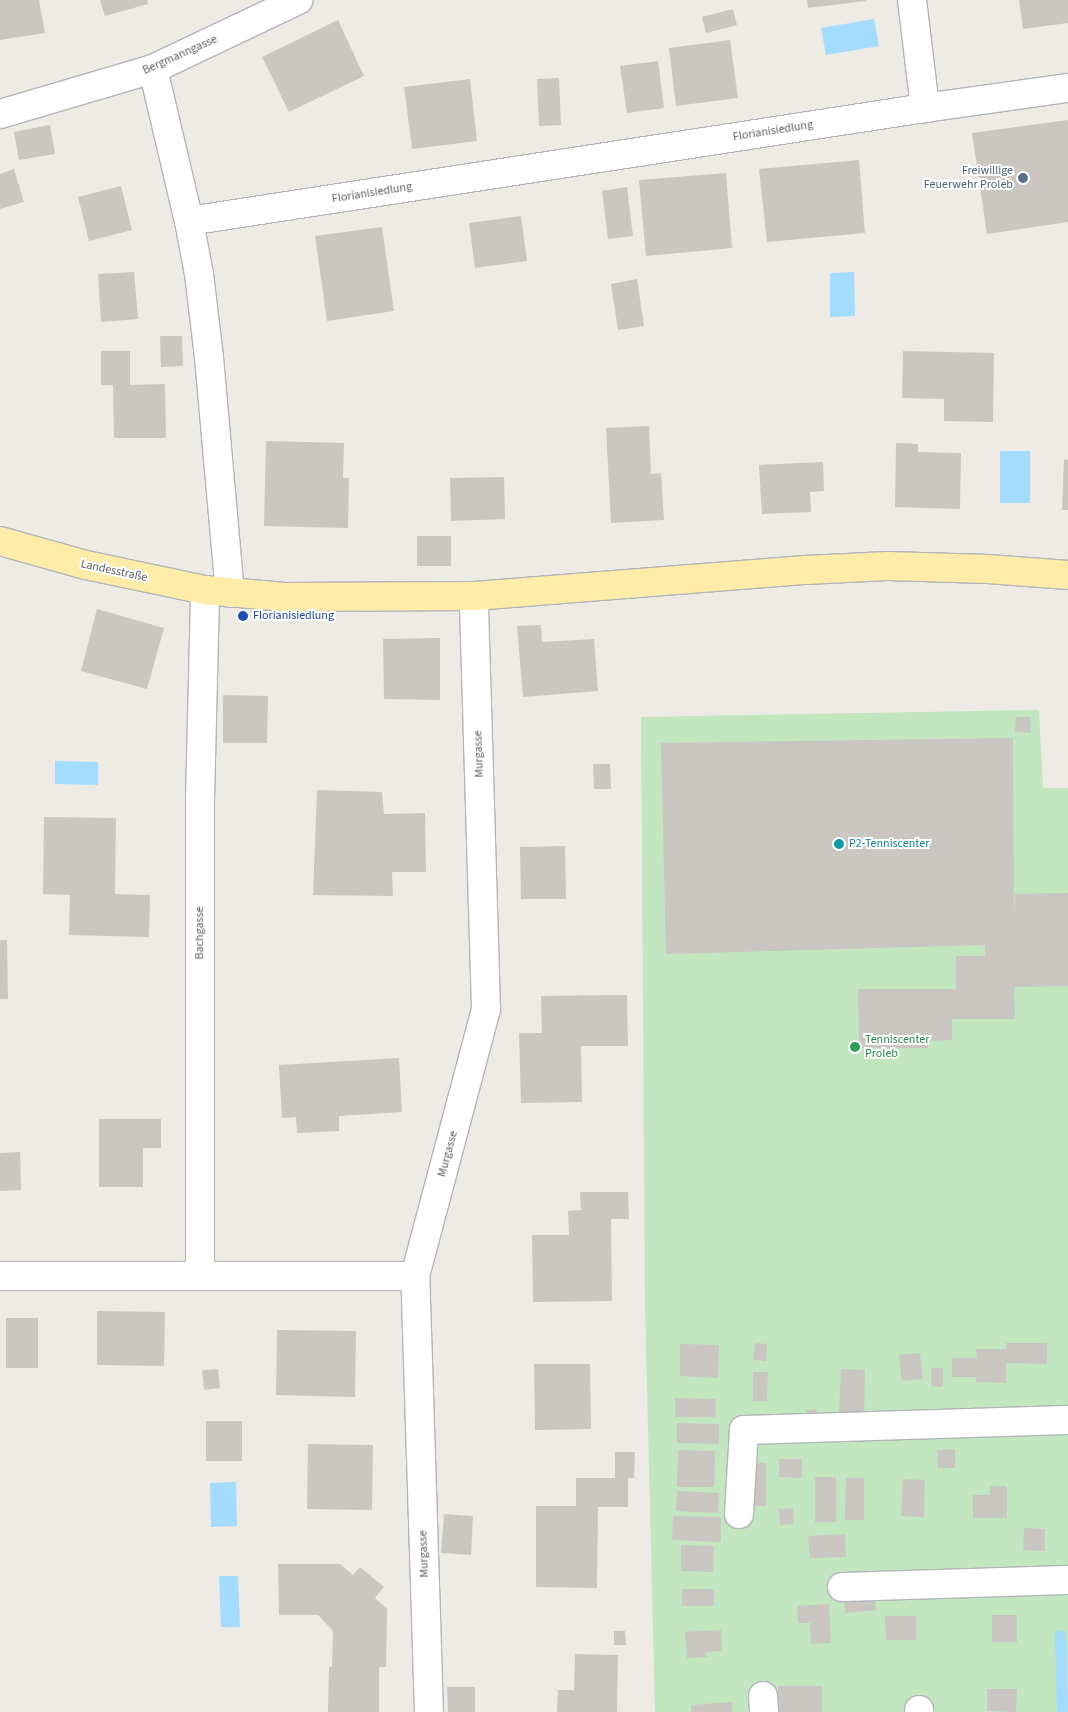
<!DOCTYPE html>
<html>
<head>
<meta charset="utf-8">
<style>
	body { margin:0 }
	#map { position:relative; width:1068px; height:1712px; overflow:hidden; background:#eeebe4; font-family:"Source Sans 3",sans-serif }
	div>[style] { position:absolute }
	.green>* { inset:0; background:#c2e6c0 }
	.water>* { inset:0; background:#a3dcff }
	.stream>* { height:11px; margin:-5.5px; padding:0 5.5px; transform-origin:5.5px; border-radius:5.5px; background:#a3dcff }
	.building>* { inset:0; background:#cac6c1 }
	.roads { filter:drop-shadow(1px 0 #b1b5b9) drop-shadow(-1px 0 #b1b5b9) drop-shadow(0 1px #b1b5b9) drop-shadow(0 -1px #b1b5b9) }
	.minor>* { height:28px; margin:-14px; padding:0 14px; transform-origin:14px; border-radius:14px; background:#fff }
	.major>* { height:28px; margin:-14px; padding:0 14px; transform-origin:14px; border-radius:14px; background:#ffeca8 }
	.dots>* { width:14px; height:14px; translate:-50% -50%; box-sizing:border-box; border:2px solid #fff; border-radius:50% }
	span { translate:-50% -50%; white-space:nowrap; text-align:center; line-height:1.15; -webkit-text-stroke:4px #fff; paint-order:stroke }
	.street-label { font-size:12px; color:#5c6064 }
	.service-label { font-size:12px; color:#4e5e75 }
	.right { translate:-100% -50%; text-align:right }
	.transit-label { font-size:12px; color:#164399 }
	.left { translate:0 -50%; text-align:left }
	.culture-label { font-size:12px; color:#0d838f }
	.leisure-label { font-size:12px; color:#27864d }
</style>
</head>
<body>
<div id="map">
	<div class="green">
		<div style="clip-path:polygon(1039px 710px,1043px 788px,1068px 788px,1068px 1712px,655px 1712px,645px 1305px,641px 717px)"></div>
	</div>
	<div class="water">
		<div style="clip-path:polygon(874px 19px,879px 46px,826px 55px,821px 28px)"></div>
		<div style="clip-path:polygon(854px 272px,855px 316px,830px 317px,830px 273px)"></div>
		<div style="clip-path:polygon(1000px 451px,1030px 451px,1030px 503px,1000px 503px)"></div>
		<div style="clip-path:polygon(55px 761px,98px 762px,98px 785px,55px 784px)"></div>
		<div style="clip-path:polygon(236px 1482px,237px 1526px,211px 1527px,210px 1483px)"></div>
		<div style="clip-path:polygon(219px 1576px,238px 1576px,240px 1627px,221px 1627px)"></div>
	</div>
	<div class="stream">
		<div style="left:1060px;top:1635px;width:77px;rotate:88.5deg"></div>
	</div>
	<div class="building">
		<div style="clip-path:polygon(0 0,39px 0,45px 33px,0 40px)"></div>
		<div style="clip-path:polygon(100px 0,147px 0,148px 4px,105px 16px)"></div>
		<div style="clip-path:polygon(807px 0,866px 0,866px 1px,808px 8px)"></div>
		<div style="clip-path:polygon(1019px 0,1068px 0,1068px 23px,1023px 29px)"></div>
		<div style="clip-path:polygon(733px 9px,737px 25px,706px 33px,702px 17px)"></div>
		<div style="clip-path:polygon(338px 20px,364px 76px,289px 112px,262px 57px)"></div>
		<div style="clip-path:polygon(730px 40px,738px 98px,676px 106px,669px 48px)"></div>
		<div style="clip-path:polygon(658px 61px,664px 108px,627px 113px,620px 66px)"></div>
		<div style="clip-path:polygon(559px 78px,561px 125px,539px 126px,537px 79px)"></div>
		<div style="clip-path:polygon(470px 79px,477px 141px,412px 149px,404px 87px)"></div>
		<div style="clip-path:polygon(1068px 120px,1068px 222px,987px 234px,972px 133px)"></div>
		<div style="clip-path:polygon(50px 125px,55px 154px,19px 160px,14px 132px)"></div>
		<div style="clip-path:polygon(859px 160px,865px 233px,767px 242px,759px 169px)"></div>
		<div style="clip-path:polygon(14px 169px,24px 202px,0 209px,0 174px)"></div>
		<div style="clip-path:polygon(726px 173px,732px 248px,646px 256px,639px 180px)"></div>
		<div style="clip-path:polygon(121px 186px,132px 230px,89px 241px,78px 197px)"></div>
		<div style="clip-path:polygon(627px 187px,633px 236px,608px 239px,602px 191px)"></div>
		<div style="clip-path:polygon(521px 216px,527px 261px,475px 268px,469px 223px)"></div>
		<div style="clip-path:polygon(382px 227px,394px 311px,327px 321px,315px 236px)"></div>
		<div style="clip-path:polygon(134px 272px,138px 319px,101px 322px,98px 274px)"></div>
		<div style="clip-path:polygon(637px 279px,644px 326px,618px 330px,611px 284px)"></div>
		<div style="clip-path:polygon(160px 336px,182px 336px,183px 366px,161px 367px)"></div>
		<div style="clip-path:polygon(101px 351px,130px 351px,130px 385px,165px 384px,166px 438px,114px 438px,113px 385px,101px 385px)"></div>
		<div style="clip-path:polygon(903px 351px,994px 353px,993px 422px,944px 421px,944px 399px,902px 398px)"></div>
		<div style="clip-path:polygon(649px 426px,651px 474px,661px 473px,664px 520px,611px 523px,606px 428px)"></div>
		<div style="clip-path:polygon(266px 441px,344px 443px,343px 478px,349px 478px,348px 528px,264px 526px)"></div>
		<div style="clip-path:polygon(896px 443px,918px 444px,918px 452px,961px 453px,960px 509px,895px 507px)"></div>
		<div style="clip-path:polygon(1064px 459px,1068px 460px,1068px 510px,1062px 510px)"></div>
		<div style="clip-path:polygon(823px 462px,824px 491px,810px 492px,811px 512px,762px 514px,759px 465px)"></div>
		<div style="clip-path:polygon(504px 477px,505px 519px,451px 521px,450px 478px)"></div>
		<div style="clip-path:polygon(417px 536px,451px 536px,451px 566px,417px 566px)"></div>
		<div style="clip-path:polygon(97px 609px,164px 628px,147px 689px,81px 671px)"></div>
		<div style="clip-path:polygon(541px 625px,542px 642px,594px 639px,598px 691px,523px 697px,517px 626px)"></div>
		<div style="clip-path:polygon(440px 638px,440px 700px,384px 699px,383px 639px)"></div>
		<div style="clip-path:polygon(223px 695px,268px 696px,267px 743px,223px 743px)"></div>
		<div style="clip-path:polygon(1016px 717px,1031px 717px,1030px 733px,1015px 732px)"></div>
		<div style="clip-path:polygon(1013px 738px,1014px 922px,1015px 894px,1068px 893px,1068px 986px,1014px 987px,1015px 1019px,952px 1019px,952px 1040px,928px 1041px,928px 1048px,859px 1048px,858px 989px,956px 989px,956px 956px,985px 956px,985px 945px,666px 954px,661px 743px)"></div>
		<div style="clip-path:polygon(593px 764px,610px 764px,611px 789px,594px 789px)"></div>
		<div style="clip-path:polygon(317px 790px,382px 792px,384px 814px,425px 813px,426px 872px,392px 872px,393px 896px,313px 895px)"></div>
		<div style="clip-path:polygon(44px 817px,116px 818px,115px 894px,150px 895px,149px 937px,69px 935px,70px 895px,43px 894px)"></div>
		<div style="clip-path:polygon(565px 846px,566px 899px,521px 899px,520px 847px)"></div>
		<div style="clip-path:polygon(0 940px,7px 940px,8px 999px,0 999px)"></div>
		<div style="clip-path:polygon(627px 995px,628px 1046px,581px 1046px,582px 1102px,521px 1103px,519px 1033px,542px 1033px,541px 996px)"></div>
		<div style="clip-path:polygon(399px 1058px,402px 1112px,339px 1116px,339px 1131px,297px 1133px,296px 1117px,282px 1118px,279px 1065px)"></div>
		<div style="clip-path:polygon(99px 1119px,161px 1119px,161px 1148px,143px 1148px,143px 1187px,99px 1187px)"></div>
		<div style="clip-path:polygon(20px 1152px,21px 1190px,0 1191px,0 1153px)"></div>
		<div style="clip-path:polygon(580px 1192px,628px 1192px,629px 1219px,611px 1219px,612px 1301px,533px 1302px,532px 1235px,569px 1235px,568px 1211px,581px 1210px)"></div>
		<div style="clip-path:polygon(97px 1311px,165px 1312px,164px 1366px,97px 1365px)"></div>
		<div style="clip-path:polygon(6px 1318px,38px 1318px,38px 1368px,6px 1368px)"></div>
		<div style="clip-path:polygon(277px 1330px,356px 1331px,355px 1397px,276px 1395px)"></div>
		<div style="clip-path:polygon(755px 1343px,767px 1344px,766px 1361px,753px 1360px)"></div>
		<div style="clip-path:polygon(1006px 1343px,1047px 1343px,1047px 1364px,1006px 1363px,1006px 1383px,976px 1382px,976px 1377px,952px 1377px,952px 1358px,977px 1358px,976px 1349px,1006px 1349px)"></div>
		<div style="clip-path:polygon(680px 1344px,719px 1345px,718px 1378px,680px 1376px)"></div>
		<div style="clip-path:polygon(920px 1353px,923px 1379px,902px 1381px,899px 1355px)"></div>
		<div style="clip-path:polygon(534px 1364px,590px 1364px,591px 1429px,535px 1430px)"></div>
		<div style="clip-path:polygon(931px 1368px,943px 1368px,943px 1387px,931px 1386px)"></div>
		<div style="clip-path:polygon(218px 1369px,220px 1388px,204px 1390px,202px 1370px)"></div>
		<div style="clip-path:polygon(841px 1369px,865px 1370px,864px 1415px,839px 1414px)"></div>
		<div style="clip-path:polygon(753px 1372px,768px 1372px,767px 1401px,753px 1401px)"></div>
		<div style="clip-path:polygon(675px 1398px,716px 1399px,715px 1417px,675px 1417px)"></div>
		<div style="clip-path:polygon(817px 1409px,818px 1420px,806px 1420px,806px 1410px)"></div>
		<div style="clip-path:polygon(206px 1421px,242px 1421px,242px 1461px,206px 1461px)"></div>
		<div style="clip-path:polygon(677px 1423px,719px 1424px,719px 1444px,677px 1443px)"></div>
		<div style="clip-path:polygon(308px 1444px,373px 1445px,372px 1510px,307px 1509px)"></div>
		<div style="clip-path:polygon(955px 1449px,955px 1468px,938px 1468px,937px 1450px)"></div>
		<div style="clip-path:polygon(678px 1450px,715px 1451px,714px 1487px,677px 1487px)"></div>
		<div style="clip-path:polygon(615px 1452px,635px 1452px,634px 1478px,628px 1478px,628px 1507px,598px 1507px,597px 1588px,536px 1587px,536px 1506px,576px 1506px,576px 1478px,615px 1478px)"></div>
		<div style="clip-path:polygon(779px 1459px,802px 1459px,802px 1478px,779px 1477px)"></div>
		<div style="clip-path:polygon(753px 1463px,766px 1463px,766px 1506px,753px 1506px)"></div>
		<div style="clip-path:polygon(815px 1477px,836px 1477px,836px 1522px,815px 1522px)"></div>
		<div style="clip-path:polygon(846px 1478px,864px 1478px,864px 1520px,845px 1520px)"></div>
		<div style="clip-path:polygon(903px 1479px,925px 1480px,924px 1517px,901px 1516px)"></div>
		<div style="clip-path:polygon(990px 1486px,1007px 1486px,1007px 1518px,973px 1518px,973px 1495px,990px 1495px)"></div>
		<div style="clip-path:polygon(677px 1491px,719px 1493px,718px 1513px,676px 1511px)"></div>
		<div style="clip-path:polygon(793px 1508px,794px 1524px,780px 1525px,779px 1509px)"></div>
		<div style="clip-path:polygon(444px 1514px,473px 1516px,471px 1555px,441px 1553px)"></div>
		<div style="clip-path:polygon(673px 1516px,721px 1517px,721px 1542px,672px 1540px)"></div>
		<div style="clip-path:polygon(1024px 1528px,1045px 1529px,1045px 1551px,1023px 1550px)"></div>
		<div style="clip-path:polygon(845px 1534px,846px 1557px,810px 1558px,808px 1536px)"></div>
		<div style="clip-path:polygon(681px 1545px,714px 1546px,713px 1572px,681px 1571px)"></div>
		<div style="clip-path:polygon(278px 1564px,340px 1564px,353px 1575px,360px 1567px,384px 1587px,375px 1598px,387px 1609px,386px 1667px,379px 1667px,379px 1712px,328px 1712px,329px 1667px,332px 1667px,333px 1631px,318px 1615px,279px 1615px)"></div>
		<div style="clip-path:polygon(682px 1589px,714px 1589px,714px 1606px,682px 1606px)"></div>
		<div style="clip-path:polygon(874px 1596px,876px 1610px,845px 1613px,844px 1598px)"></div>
		<div style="clip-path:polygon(829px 1604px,831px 1643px,811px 1644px,810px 1623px,798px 1623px,797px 1606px)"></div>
		<div style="clip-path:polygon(992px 1615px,1017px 1615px,1017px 1642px,992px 1642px)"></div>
		<div style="clip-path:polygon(885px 1616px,916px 1616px,916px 1640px,886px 1640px)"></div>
		<div style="clip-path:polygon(721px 1630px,722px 1651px,706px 1652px,707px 1657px,687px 1658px,685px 1632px)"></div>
		<div style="clip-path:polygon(614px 1631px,625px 1631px,626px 1645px,614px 1645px)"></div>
		<div style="clip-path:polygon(575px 1654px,618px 1655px,617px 1712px,557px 1712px,558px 1690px,574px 1690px)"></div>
		<div style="clip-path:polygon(778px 1686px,822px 1686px,822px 1712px,778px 1712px)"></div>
		<div style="clip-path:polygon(447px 1687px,475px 1687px,475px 1712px,448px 1712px)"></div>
		<div style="clip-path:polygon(987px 1689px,1017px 1689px,1016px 1712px,987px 1711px)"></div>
		<div style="clip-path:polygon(732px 1702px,732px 1712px,691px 1712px,691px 1705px)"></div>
	</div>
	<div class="roads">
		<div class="minor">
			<div style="left:912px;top:0;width:109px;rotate:83.1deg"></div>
			<div style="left:153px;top:69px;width:156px;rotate:76.7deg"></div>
			<div style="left:0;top:114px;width:159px;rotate:-16.4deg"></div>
			<div style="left:153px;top:69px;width:161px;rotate:-25.4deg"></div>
			<div style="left:230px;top:593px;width:237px;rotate:-95.1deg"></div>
			<div style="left:209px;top:357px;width:84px;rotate:-96.9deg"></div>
			<div style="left:199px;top:274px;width:54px;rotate:-100.7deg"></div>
			<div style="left:189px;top:221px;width:745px;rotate:-8.73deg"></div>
			<div style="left:925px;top:108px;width:144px;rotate:-8deg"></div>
			<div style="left:0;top:1276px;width:415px"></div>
			<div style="left:200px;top:1276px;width:476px;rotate:-90deg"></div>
			<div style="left:200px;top:800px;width:210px;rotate:-88.6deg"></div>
			<div style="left:739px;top:1514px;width:84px;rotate:-86.6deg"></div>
			<div style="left:744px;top:1430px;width:324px;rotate:-1.8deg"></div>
			<div style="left:842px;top:1587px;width:226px;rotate:-1.8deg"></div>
			<div style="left:763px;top:1696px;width:16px;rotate:86deg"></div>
			<div style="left:919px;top:1710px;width:2px;rotate:90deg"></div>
			<div style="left:429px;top:1712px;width:436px;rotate:-91.8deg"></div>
			<div style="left:415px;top:1276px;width:276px;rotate:-75.1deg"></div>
			<div style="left:486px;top:1009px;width:413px;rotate:-91.7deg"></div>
		</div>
		<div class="major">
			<div style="left:0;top:541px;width:89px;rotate:15.6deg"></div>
			<div style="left:86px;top:565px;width:122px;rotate:11.9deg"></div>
			<div style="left:205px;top:590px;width:80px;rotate:5deg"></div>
			<div style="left:285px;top:597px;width:189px;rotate:-0.3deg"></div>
			<div style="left:474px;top:596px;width:333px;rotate:-4.5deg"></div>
			<div style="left:806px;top:570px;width:82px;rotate:-2.8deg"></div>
			<div style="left:888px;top:566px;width:100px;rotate:1.7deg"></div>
			<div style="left:988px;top:569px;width:80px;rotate:4.3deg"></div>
		</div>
	</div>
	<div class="dots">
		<div style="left:1023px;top:178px;background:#5c6f8a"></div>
		<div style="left:243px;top:616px;background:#1a4fb4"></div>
		<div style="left:839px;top:844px;background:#0f9aa8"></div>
		<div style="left:855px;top:1047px;background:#2e9e5b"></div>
	</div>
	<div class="street-label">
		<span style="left:180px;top:55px;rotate:-24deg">Bergmanngasse</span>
		<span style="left:773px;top:131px;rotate:-9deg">Florianisiedlung</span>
		<span style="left:372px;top:193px;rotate:-9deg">Florianisiedlung</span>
		<span style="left:114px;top:571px;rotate:12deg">Landesstraße</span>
		<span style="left:479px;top:754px;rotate:-92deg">Murgasse</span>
		<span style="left:200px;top:933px;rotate:-90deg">Bachgasse</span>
		<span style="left:448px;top:1154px;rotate:-75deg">Murgasse</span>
		<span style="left:424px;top:1554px;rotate:-92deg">Murgasse</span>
	</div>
	<div class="service-label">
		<span class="right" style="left:1013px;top:178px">Freiwillige<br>Feuerwehr Proleb</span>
	</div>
	<div class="transit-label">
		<span class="left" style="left:253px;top:616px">Florianisiedlung</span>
	</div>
	<div class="culture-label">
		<span class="left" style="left:849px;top:844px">P2-Tenniscenter</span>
	</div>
	<div class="leisure-label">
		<span class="left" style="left:865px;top:1047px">Tenniscenter<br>Proleb</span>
	</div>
</div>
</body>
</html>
